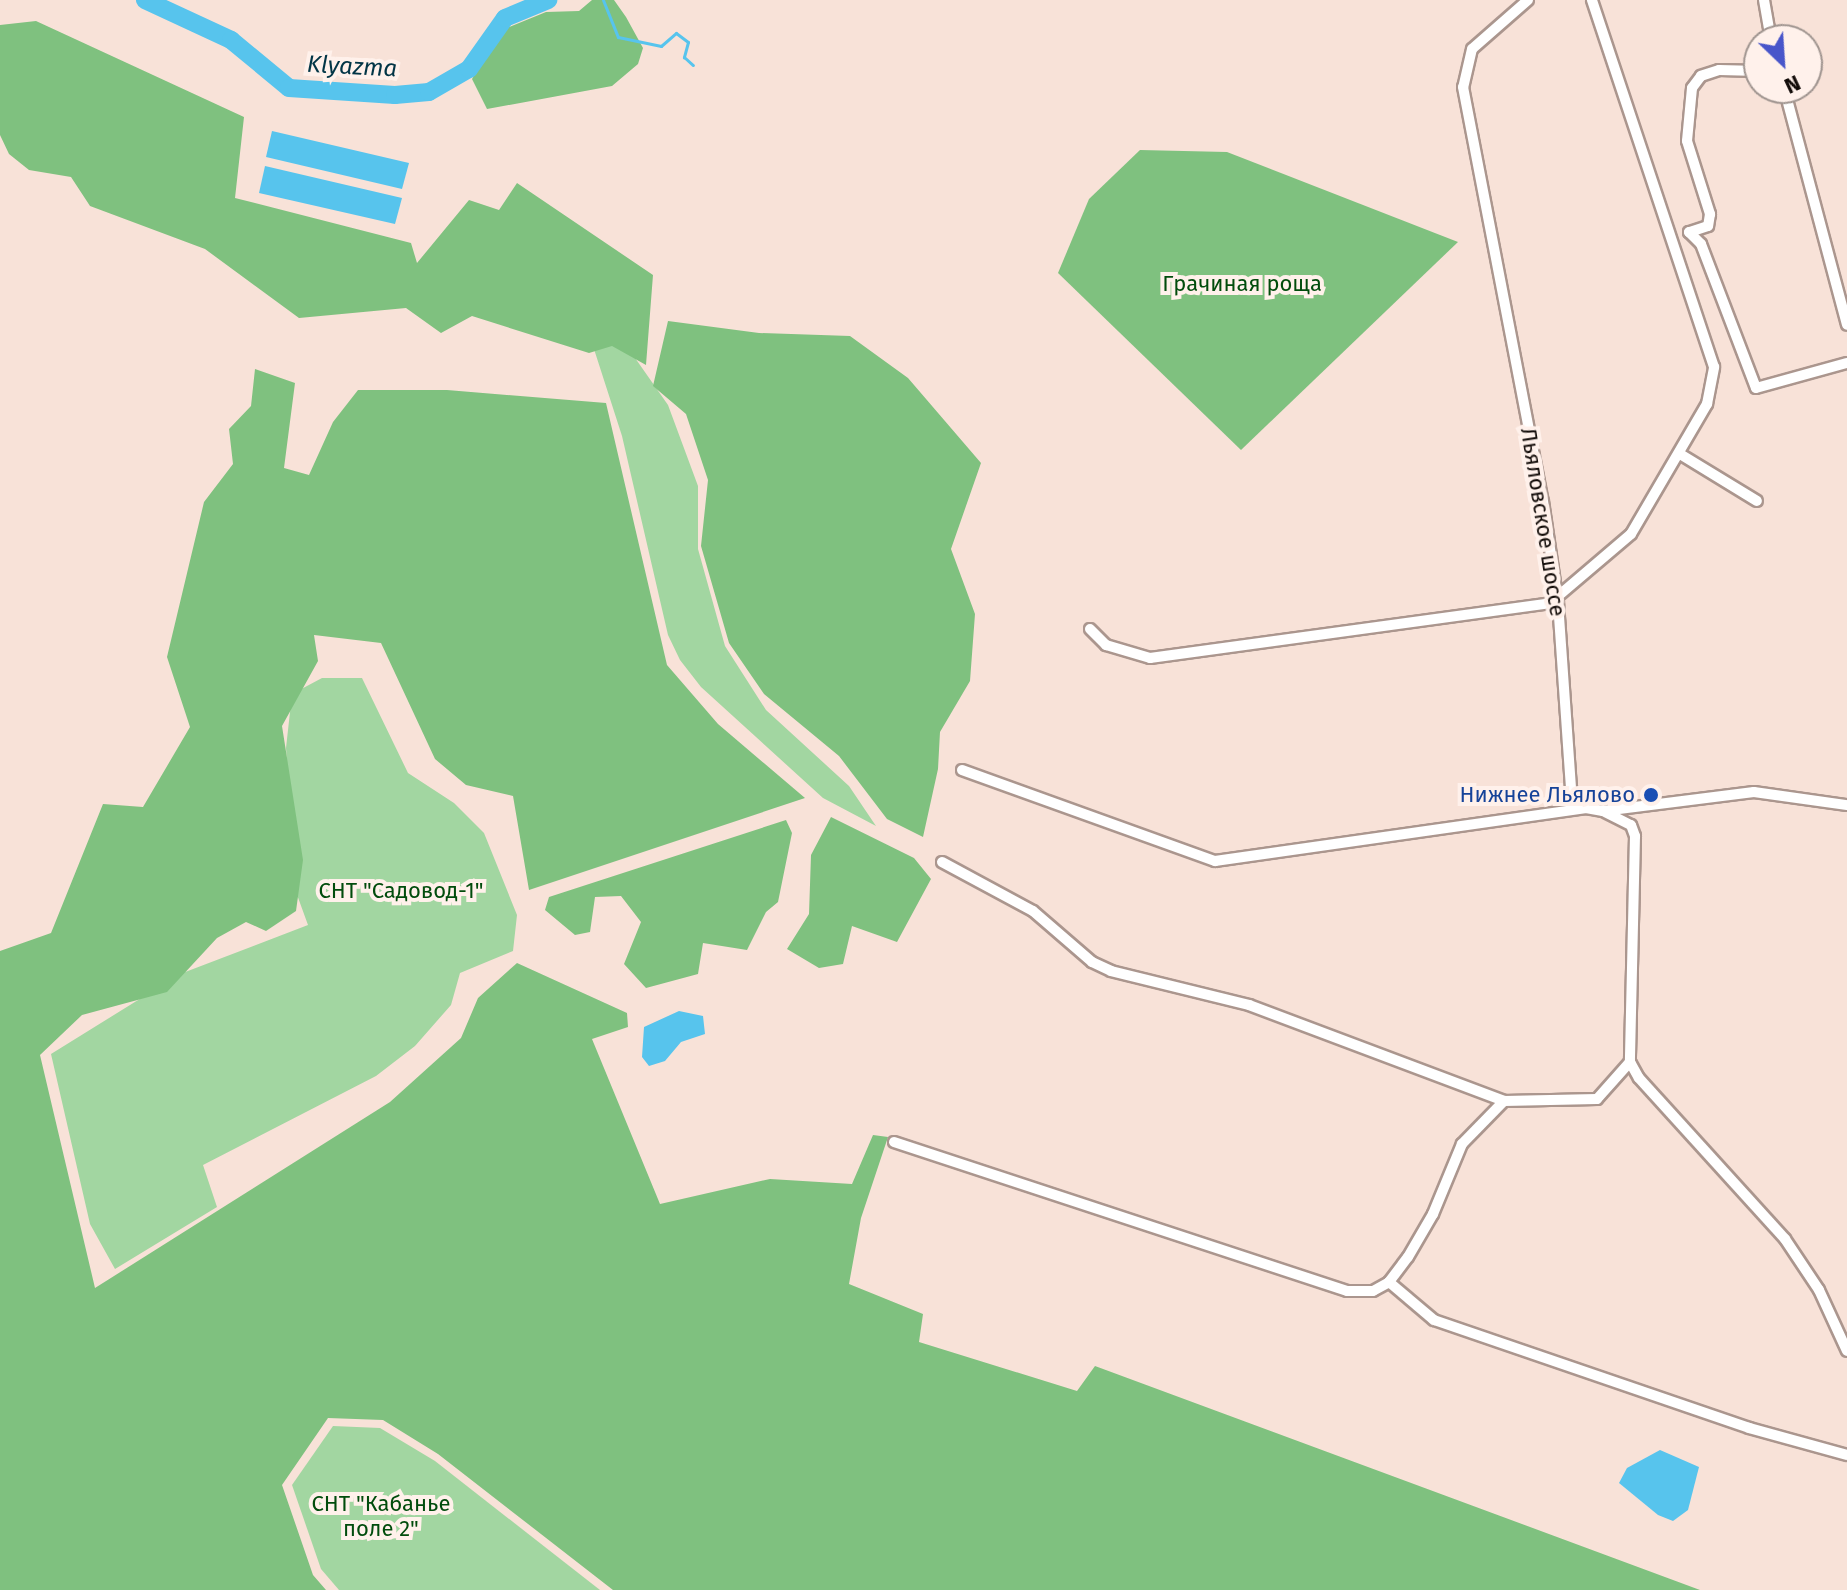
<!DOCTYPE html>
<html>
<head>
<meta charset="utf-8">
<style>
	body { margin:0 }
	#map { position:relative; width:1847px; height:1590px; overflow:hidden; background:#f8e2d8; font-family:"Fira Sans",sans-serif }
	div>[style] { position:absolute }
	.green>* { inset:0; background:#a2d6a1 }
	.forest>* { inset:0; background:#7fc17f }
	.water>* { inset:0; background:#57c4ed }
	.stream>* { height:3px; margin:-1.5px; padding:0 1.5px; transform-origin:1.5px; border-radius:1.5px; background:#57c4ed }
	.river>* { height:18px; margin:-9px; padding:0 9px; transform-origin:9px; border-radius:9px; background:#57c4ed }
	.roads { filter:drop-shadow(2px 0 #ab968e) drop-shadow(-2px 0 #ab968e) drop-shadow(0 2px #ab968e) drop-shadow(0 -2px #ab968e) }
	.minor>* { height:10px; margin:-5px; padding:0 5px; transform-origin:5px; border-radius:5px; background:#fff }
	.dots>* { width:22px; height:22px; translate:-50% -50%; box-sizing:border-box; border:4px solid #fff1eb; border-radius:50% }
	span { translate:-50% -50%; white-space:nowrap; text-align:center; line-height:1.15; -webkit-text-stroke:8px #fff1eb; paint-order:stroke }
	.park-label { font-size:22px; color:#014c0c }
	.street-label { font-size:22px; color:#120b08 }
	.transit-label { font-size:22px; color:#164399 }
	.right { translate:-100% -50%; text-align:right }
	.water-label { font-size:24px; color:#023546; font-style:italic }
	.north { position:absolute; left:1743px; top:24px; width:80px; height:80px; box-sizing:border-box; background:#fff1eb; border:2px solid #a09590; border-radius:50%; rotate:155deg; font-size:22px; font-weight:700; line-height:32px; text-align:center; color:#120b08 }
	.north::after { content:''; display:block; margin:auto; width:28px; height:36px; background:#4855ca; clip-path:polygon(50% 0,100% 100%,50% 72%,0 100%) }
</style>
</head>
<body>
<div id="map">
	<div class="green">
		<div style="clip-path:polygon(619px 335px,668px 405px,698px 486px,698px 549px,725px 646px,766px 710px,849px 786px,876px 826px,823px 798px,701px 687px,680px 660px,668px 635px,622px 436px,593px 346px)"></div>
		<div style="clip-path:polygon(322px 678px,362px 678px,408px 773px,454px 803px,484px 833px,517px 915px,513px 951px,460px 973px,451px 1005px,415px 1046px,376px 1076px,203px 1165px,217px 1207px,115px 1269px,90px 1224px,51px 1054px,180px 974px,308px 925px,296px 892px,286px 748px,292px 694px)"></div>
		<div style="clip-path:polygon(333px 1426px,380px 1428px,435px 1461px,600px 1590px,339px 1590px,321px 1569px,292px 1485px)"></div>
	</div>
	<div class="forest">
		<div style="clip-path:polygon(592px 0,614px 0,626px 17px,643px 48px,638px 64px,612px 86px,487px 109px,472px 79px,504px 29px,546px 12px,579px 11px)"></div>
		<div style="clip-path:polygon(36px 21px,244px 117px,235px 198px,411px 243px,417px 263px,469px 200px,499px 210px,517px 183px,653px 275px,646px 365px,612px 346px,589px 353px,472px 316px,441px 333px,406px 308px,299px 318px,205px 249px,90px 206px,71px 177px,29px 170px,9px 154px,0 135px,0 25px)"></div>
		<div style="clip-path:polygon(1140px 150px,1227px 152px,1458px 242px,1241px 450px,1058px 273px,1089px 199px)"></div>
		<div style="clip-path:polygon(668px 321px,759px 333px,850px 336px,908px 378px,981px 463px,951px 549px,975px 614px,970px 681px,940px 732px,938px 769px,923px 837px,887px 819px,839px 756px,764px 694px,729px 643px,701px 546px,708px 480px,686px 414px,653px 386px)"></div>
		<div style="clip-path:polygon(255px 369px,295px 383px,284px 468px,309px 475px,333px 422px,358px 390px,447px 390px,606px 403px,667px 665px,718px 724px,805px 798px,529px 890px,513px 796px,466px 785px,435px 759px,381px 643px,314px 635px,318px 661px,282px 726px,303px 860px,296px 911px,266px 931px,246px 922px,217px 938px,167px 992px,82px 1015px,40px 1055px,95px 1288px,390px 1102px,461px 1038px,478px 998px,517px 963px,627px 1013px,628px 1027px,592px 1039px,660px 1204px,770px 1179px,852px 1184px,873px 1135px,888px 1137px,861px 1218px,849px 1284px,923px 1314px,919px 1342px,1077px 1391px,1095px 1366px,1700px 1590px,613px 1590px,438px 1454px,383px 1420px,328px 1418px,282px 1485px,313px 1575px,326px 1590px,0 1590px,0 951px,51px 933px,103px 804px,143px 807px,190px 727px,167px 657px,204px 502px,233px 464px,229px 429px,251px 406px)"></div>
		<div style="clip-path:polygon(831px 817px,914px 858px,931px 879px,897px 942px,852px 926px,843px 964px,819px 968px,787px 949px,809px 914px,811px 855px)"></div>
		<div style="clip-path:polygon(786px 820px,792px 833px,778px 902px,766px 912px,747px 950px,703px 943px,698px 974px,646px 988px,624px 964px,641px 922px,621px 896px,595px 897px,590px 932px,575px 935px,545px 910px,549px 897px)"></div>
	</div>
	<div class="water">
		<div style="clip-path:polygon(272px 131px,409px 163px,402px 189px,266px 157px)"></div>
		<div style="clip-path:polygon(265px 166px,402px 198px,395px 224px,259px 193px)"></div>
		<div style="clip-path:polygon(679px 1011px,703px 1016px,705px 1034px,681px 1042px,665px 1061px,649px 1066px,642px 1057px,644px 1027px)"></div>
		<div style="clip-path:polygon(1660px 1450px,1699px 1467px,1688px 1510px,1673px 1521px,1658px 1515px,1619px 1483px,1627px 1468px)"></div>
	</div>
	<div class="stream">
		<div style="left:603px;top:0;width:40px;rotate:68deg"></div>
		<div style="left:618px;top:37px;width:44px;rotate:11.8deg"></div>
		<div style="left:661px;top:46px;width:20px;rotate:-41deg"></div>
		<div style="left:676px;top:33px;width:15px;rotate:37deg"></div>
		<div style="left:688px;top:42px;width:16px;rotate:105deg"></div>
		<div style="left:684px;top:57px;width:12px;rotate:42deg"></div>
	</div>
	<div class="river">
		<div style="left:145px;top:0;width:95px;rotate:24.9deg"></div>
		<div style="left:231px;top:40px;width:75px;rotate:39.6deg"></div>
		<div style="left:289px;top:88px;width:106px;rotate:3.8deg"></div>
		<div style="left:395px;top:95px;width:34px;rotate:-5deg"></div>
		<div style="left:429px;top:92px;width:46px;rotate:-29.9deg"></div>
		<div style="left:469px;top:69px;width:62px;rotate:-54.8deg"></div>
		<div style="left:505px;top:18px;width:47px;rotate:-22.7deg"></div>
	</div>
	<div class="roads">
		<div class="minor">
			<div style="left:1528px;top:0;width:74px;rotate:138.8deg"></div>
			<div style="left:1472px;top:49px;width:39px;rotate:103deg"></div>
			<div style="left:1463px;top:87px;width:422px;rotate:79.1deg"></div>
			<div style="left:1543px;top:501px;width:102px;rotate:81.6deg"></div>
			<div style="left:1558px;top:602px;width:187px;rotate:86deg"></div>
			<div style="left:1571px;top:789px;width:24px;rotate:52deg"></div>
			<div style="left:1586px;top:808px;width:17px;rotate:10deg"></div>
			<div style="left:1603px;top:811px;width:152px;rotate:-7.2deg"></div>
			<div style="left:1754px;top:792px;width:94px;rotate:8deg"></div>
			<div style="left:1764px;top:0;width:41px;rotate:80.1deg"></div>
			<div style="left:1759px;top:71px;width:40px;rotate:-178.6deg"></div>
			<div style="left:1719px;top:70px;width:19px;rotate:162deg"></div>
			<div style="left:1701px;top:76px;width:15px;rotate:127deg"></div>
			<div style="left:1692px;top:88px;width:53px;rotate:95.4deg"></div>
			<div style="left:1687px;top:141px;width:77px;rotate:72.5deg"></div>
			<div style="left:1710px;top:214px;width:12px;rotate:99deg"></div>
			<div style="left:1708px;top:226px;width:20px;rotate:162deg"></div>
			<div style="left:1689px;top:232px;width:17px;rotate:45deg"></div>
			<div style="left:1701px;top:244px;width:154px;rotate:69.1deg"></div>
			<div style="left:1756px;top:388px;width:94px;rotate:-15.4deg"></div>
			<div style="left:1784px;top:88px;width:245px;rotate:75.1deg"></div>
			<div style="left:1680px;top:454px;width:90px;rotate:31.4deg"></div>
			<div style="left:1557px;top:597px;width:97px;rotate:-40.4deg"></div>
			<div style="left:1631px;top:534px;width:151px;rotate:-59.7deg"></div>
			<div style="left:1707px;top:404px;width:38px;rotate:-79deg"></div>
			<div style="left:1714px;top:367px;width:387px;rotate:-108.4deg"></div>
			<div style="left:1090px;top:629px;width:23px;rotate:45deg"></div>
			<div style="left:1106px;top:645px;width:46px;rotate:16.5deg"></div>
			<div style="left:1150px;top:658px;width:412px;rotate:-7.8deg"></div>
			<div style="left:962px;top:770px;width:269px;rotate:19.8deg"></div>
			<div style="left:1215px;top:861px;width:375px;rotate:-8.1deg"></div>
			<div style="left:1605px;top:812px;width:29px;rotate:27deg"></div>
			<div style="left:1631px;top:825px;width:12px;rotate:70deg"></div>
			<div style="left:1635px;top:836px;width:226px;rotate:91.3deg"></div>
			<div style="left:1630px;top:1062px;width:18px;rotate:61deg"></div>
			<div style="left:1639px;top:1078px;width:217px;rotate:47.8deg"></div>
			<div style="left:1785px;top:1239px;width:61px;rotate:56.3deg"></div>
			<div style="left:1819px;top:1290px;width:67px;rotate:65.3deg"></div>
			<div style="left:942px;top:862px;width:103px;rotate:28.3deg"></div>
			<div style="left:1033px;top:911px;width:78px;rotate:40.8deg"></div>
			<div style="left:1092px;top:962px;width:21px;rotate:25deg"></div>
			<div style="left:1111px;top:971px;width:142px;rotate:13.8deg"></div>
			<div style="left:1249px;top:1005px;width:272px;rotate:20.6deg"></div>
			<div style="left:1504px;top:1101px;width:93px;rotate:-1.2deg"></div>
			<div style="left:1597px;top:1099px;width:50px;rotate:-48.3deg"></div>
			<div style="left:894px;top:1142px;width:477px;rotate:18.2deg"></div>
			<div style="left:1347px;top:1291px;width:26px"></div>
			<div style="left:1373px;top:1291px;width:18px;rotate:-29deg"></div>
			<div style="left:1389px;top:1282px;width:31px;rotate:-53deg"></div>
			<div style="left:1408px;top:1257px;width:50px;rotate:-59.8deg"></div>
			<div style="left:1433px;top:1214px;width:76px;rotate:-67.5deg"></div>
			<div style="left:1462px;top:1144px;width:60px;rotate:-45.7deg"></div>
			<div style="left:1389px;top:1282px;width:59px;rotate:40.2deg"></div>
			<div style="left:1434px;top:1320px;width:333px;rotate:18.9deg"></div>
			<div style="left:1749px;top:1428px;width:102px;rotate:15.4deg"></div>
		</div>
	</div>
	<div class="dots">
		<div style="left:1651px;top:795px;background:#1a4fb4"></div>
	</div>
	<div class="park-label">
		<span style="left:1242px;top:284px">Грачиная роща</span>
		<span style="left:401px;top:891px">СНТ "Садовод-1"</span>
		<span style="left:381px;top:1516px">СНТ "Кабанье<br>поле 2"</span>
	</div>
	<div class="street-label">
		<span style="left:1543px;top:522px;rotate:81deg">Льяловское шоссе</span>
	</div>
	<div class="transit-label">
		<span class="right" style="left:1635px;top:795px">Нижнее Льялово</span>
	</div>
	<div class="water-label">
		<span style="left:352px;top:67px;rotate:3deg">Klyazma</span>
	</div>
	<div class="north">N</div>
</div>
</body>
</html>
